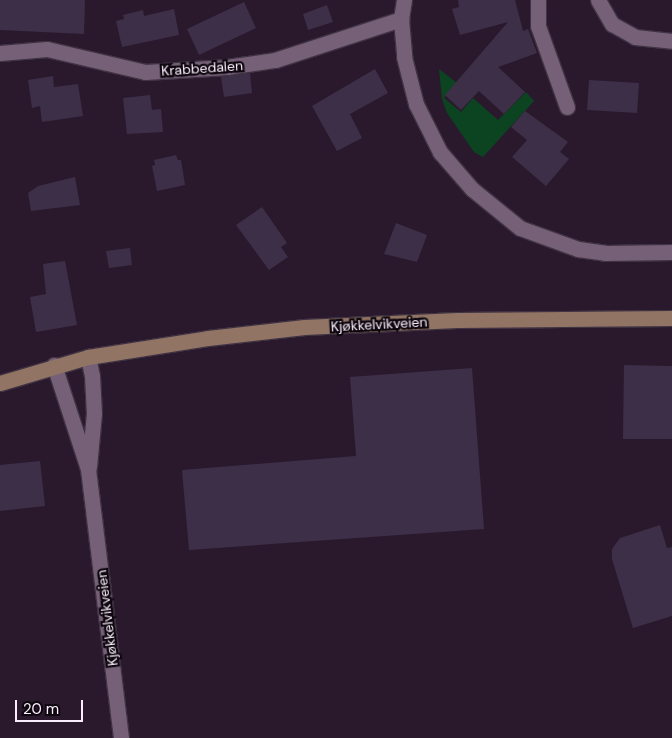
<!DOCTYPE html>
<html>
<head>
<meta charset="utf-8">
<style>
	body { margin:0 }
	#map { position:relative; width:672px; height:738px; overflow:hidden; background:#2a192d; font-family:"DM Sans",sans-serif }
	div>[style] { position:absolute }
	.green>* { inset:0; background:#0c4421 }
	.building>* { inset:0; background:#3d2f47 }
	.roads { filter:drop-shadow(1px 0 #403343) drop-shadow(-1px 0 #403343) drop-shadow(0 1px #403343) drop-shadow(0 -1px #403343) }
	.street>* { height:15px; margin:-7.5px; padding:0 7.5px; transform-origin:7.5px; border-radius:7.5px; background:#756078 }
	.secondary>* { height:15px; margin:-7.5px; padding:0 7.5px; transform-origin:7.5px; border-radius:7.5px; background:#917463 }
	span { translate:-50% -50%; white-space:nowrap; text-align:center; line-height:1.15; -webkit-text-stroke:4.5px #0e070f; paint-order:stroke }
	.street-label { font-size:14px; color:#f9edfb }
	.scale { position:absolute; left:15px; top:700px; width:68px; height:22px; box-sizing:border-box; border:2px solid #f9edfb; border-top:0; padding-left:6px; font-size:15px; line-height:18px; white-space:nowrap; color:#f9edfb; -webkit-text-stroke:4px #0e070f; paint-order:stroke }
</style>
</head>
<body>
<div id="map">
	<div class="green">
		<div style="clip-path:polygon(439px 69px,457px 83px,444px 98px,461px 112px,473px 98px,498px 120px,526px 92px,534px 101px,483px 157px,474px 152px,447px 113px,442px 99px)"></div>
	</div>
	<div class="building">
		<div style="clip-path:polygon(0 0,85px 0,84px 34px,0 30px)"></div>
		<div style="clip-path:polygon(458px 0,515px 0,523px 31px,528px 29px,537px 53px,498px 67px,525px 92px,504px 114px,479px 91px,461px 110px,445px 95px,508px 22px,460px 35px,452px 9px,459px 7px)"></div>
		<div style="clip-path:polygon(244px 2px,256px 28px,199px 55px,187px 29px)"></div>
		<div style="clip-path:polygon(327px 5px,333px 22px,308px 30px,303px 14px)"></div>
		<div style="clip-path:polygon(174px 9px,179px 35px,122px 47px,116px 21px,124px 19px,123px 15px,143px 10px,144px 16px)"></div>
		<div style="clip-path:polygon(375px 69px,388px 93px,350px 114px,362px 138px,337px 151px,312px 106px)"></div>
		<div style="clip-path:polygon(250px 73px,252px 93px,224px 97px,221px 77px)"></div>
		<div style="clip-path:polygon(53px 76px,54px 87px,78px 84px,83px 116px,42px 122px,40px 106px,32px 108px,28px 80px)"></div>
		<div style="clip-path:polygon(589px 80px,639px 83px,637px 113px,587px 110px)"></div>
		<div style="clip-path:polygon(150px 95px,152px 110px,161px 109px,163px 132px,127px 134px,123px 98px)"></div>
		<div style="clip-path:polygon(525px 111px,568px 142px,560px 152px,569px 159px,546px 186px,512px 157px,527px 140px,511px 127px)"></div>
		<div style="clip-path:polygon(176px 155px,178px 160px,181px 160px,185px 185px,157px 191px,152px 166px,155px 165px,154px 160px)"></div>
		<div style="clip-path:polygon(75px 177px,80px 205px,31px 211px,28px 193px,38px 186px)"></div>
		<div style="clip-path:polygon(262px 207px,287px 243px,281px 247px,288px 257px,269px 270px,236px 225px)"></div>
		<div style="clip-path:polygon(396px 223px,427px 235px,417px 262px,384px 254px)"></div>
		<div style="clip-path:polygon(130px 248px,132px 265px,109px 268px,106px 251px)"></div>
		<div style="clip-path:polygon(65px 261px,77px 325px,36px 332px,30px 297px,46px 294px,43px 264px)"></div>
		<div style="clip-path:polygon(624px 365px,672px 366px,672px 439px,623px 439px)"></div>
		<div style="clip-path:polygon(472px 368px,484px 529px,189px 550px,182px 470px,356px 456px,350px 377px)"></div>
		<div style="clip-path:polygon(40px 461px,45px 506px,0 511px,0 465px)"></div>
		<div style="clip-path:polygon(660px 525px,667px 548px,672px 547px,672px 616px,633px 628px,612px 559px,612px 549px,620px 538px)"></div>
	</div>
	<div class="roads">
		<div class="street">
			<div style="left:404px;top:0;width:19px;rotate:99deg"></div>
			<div style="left:401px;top:19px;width:38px;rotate:85deg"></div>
			<div style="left:404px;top:57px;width:49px;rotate:75.7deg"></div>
			<div style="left:416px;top:104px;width:54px;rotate:63.4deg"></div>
			<div style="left:440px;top:152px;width:49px;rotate:49.1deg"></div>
			<div style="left:472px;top:189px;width:62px;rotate:39.1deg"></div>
			<div style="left:520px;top:228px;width:62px;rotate:19.9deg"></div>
			<div style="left:578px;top:249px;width:27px;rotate:8deg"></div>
			<div style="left:605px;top:253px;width:67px;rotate:-0.9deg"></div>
			<div style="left:538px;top:0;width:26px;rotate:90deg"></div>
			<div style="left:538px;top:26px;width:86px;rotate:70.3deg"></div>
			<div style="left:598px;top:0;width:28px;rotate:60deg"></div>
			<div style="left:612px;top:24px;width:26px;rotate:29deg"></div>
			<div style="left:635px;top:37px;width:37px;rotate:6deg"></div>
			<div style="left:0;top:53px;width:47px;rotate:-4.9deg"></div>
			<div style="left:47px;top:49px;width:101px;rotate:13.2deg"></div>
			<div style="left:145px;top:72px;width:82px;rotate:-3.5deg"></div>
			<div style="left:227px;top:67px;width:49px;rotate:-8.3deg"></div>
			<div style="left:275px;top:60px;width:133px;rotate:-18deg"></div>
			<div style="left:88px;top:357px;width:19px;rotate:78deg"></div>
			<div style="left:92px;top:376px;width:37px;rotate:87deg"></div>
			<div style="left:94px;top:413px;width:54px;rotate:95.3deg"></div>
			<div style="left:54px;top:365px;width:109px;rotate:71.9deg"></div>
			<div style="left:88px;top:469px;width:271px;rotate:83deg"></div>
		</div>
		<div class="secondary">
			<div style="left:0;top:383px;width:92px;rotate:-16.5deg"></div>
			<div style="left:88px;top:357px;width:121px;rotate:-9deg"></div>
			<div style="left:208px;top:338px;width:97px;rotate:-6.5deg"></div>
			<div style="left:304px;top:327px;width:153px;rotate:-2.6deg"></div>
			<div style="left:457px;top:320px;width:215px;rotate:-0.5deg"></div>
		</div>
	</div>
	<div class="street-label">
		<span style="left:202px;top:68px;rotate:-4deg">Krabbedalen</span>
		<span style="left:379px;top:324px;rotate:-3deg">Kjøkkelvikveien</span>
		<span style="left:107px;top:618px;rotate:-97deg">Kjøkkelvikveien</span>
	</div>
	<div class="scale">20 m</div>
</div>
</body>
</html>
